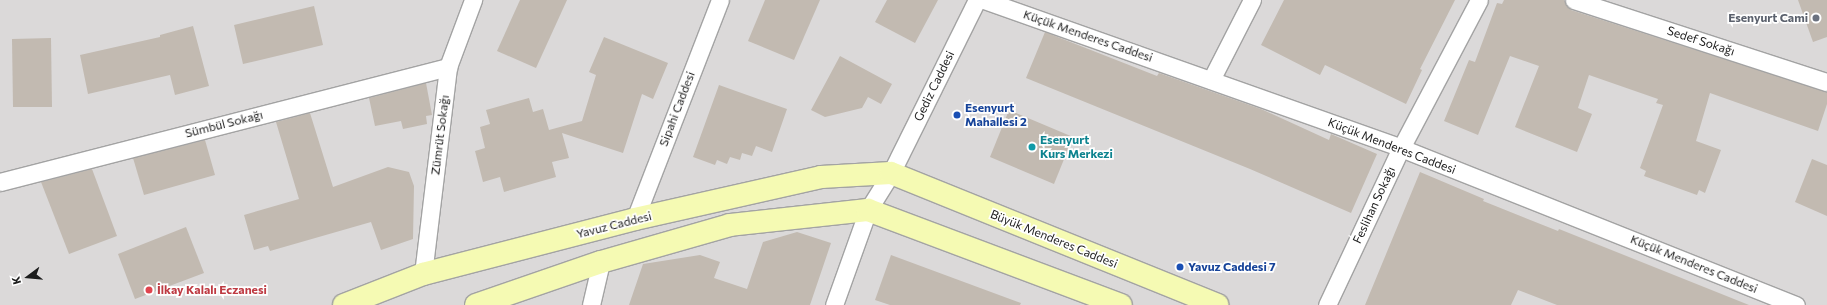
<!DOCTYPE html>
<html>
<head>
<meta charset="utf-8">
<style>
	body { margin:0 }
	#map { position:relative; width:1827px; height:305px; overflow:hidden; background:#eeeae2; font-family:Commissioner,sans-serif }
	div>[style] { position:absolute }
	.residential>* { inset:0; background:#dbd9d9 }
	.building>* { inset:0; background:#c2bab1 }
	.roads { filter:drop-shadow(1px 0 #a3a3a3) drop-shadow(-1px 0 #a3a3a3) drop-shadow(0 1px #a3a3a3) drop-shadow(0 -1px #a3a3a3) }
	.street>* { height:17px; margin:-8.5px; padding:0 8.5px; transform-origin:8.5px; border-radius:8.5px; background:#fff }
	.secondary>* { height:22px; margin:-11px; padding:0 11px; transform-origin:11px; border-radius:11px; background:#f5fab3 }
	.dots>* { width:11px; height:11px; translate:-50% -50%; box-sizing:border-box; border:2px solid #fff; border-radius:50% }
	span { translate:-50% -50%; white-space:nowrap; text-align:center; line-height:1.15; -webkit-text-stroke:3.5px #fff; paint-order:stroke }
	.worship-label { font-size:12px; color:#5b616d; font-weight:700 }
	.right { translate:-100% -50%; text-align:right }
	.street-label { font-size:12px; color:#1c1c1c }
	.transit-label { font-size:12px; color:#164399; font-weight:700 }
	.left { translate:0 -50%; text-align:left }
	.culture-label { font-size:12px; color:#0d838f; font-weight:700 }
	.health-label { font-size:12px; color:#be3a42; font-weight:700 }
	.north { position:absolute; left:8px; top:257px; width:40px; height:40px; -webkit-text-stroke:3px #fff; paint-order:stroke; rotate:254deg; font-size:11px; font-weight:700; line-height:16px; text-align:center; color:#1c1c1c }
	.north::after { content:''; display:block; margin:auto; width:14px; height:18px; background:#1c1c1c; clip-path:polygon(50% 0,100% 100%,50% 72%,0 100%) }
</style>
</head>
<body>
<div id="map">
	<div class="residential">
		<div style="clip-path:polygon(0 0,1827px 0,1827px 305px,0 305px)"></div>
	</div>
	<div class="building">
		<div style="clip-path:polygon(520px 0,567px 0,536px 68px,497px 51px)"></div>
		<div style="clip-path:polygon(765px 0,820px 0,794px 60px,748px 41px)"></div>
		<div style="clip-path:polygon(887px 0,938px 0,915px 43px,875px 22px)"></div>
		<div style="clip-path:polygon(1284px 0,1455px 0,1420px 69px,1422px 70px,1406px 104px,1325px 65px,1320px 75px,1261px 45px)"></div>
		<div style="clip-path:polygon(1504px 0,1564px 0,1571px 10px,1827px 92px,1827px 104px,1818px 131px,1710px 93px,1696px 141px,1721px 150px,1705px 193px,1699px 190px,1697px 195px,1644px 176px,1646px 171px,1640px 168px,1663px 105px,1656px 103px,1658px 99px,1589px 75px,1578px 108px,1592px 114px,1577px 152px,1515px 127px,1539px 66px,1510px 56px,1478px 135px,1444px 121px,1469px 60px,1475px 62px,1497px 3px,1502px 4px)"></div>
		<div style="clip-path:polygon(1798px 0,1827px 0,1827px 37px,1813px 42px)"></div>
		<div style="clip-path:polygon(314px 6px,323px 45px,243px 64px,234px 25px)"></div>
		<div style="clip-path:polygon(193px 26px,209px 86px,175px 95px,170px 75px,88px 94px,80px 55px,160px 37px,160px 35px)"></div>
		<div style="clip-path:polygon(1045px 32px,1157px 76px,1159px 73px,1261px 109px,1329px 140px,1331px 134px,1377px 154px,1351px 213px,1250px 169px,1026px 78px)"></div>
		<div style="clip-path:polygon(604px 37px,668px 63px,653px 99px,642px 94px,623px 153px,562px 133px,569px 158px,552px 162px,556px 177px,504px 192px,500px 177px,483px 182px,475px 151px,485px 148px,480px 127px,490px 124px,486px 110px,529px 98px,533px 112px,543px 109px,549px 130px,582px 121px,596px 75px,589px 72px)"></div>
		<div style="clip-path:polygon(51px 38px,52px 107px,13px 107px,12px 39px)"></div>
		<div style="clip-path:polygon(840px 56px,892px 84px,881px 104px,868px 97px,862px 108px,825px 117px,811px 110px)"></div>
		<div style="clip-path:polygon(426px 83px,432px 115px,426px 116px,427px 124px,403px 129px,401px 121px,375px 126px,369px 98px)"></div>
		<div style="clip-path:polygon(719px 85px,787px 109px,772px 152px,756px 146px,752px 156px,742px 153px,740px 160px,730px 157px,727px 164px,717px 160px,715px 165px,693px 157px)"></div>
		<div style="clip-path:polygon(1009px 110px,1073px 137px,1054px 184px,990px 157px)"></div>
		<div style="clip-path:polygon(310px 113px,333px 187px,388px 167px,409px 172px,414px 186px,413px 239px,381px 250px,371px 222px,270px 251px,268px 246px,254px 250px,244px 215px,299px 199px,276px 122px)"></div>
		<div style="clip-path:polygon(205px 140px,215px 175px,144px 195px,133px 158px)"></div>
		<div style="clip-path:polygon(1812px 159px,1827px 165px,1827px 216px,1795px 202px)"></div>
		<div style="clip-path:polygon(92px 169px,117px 236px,69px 254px,41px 182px)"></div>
		<div style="clip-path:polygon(1420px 172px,1484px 199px,1483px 201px,1558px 231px,1559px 229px,1749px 305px,1557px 305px,1518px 290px,1511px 305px,1365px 305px)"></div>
		<div style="clip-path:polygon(186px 227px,204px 273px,135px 299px,118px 254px)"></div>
		<div style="clip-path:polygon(797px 232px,831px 243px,810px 305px,629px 305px,643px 264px,700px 255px,720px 262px,714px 278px,747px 289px,763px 242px)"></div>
		<div style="clip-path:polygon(891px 255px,1021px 303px,1020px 305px,890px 305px,875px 300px)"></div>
	</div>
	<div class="roads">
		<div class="street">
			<div style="left:984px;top:0;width:442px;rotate:19.5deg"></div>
			<div style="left:1401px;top:148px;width:425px;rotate:21.7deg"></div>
			<div style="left:1574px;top:0;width:266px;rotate:18deg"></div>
			<div style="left:1211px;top:80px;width:90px;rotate:-62.9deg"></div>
			<div style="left:0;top:182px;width:463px;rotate:-14.4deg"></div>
			<div style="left:635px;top:219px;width:235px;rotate:-68.8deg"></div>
			<div style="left:423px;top:274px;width:209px;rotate:-83.1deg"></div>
			<div style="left:448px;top:67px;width:72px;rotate:-69.5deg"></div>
			<div style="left:591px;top:305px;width:44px;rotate:-76.9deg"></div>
			<div style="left:834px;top:305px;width:101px;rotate:-70.3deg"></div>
			<div style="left:868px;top:210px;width:44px;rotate:-58.1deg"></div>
			<div style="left:891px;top:173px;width:193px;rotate:-63.6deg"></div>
			<div style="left:1327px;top:305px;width:174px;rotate:-64.8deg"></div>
			<div style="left:1401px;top:148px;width:167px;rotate:-62.2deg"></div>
		</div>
		<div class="secondary">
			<div style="left:344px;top:305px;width:85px;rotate:-21.4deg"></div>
			<div style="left:423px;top:274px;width:219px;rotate:-14.5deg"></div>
			<div style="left:635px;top:219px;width:191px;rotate:-12.7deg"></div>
			<div style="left:821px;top:177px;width:70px;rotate:-3.3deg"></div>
			<div style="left:891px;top:173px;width:352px;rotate:22deg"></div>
			<div style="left:476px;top:305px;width:132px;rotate:-19deg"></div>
			<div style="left:601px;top:262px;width:134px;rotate:-16deg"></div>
			<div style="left:730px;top:225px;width:139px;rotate:-6.2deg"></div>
			<div style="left:868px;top:210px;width:270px;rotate:20.6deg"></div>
		</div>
	</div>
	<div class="dots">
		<div style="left:1816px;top:18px;background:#6b7280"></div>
		<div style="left:957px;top:115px;background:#1a4fb4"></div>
		<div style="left:1032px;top:147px;background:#0f9aa8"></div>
		<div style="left:1180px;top:267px;background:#1a4fb4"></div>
		<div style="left:149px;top:290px;background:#e0444e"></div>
	</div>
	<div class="worship-label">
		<span class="right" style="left:1808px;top:18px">Esenyurt Cami</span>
	</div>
	<div class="street-label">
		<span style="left:1088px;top:36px;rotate:19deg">Küçük Menderes Caddesi</span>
		<span style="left:1701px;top:41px;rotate:18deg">Sedef Sokağı</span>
		<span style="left:934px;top:86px;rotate:-64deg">Gediz Caddesi</span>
		<span style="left:677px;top:109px;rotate:-69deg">Sipahi Caddesi</span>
		<span style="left:224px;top:124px;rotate:-14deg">Sümbül Sokağı</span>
		<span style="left:440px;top:135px;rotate:-83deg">Zümrüt Sokağı</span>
		<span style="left:1392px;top:146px;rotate:21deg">Küçük Menderes Caddesi</span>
		<span style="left:1374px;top:205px;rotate:-65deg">Feslihan Sokağı</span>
		<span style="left:614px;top:225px;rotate:-14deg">Yavuz Caddesi</span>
		<span style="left:1054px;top:239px;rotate:22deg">Büyük Menderes Caddesi</span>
		<span style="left:1694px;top:264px;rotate:22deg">Küçük Menderes Caddesi</span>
	</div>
	<div class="transit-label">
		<span class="left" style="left:965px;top:115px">Esenyurt<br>Mahallesi 2</span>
		<span class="left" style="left:1188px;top:267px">Yavuz Caddesi 7</span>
	</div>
	<div class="culture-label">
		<span class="left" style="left:1040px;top:147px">Esenyurt<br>Kurs Merkezi</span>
	</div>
	<div class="health-label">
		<span class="left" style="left:157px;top:290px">İlkay Kalalı Eczanesi</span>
	</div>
	<div class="north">K</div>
</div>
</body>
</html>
